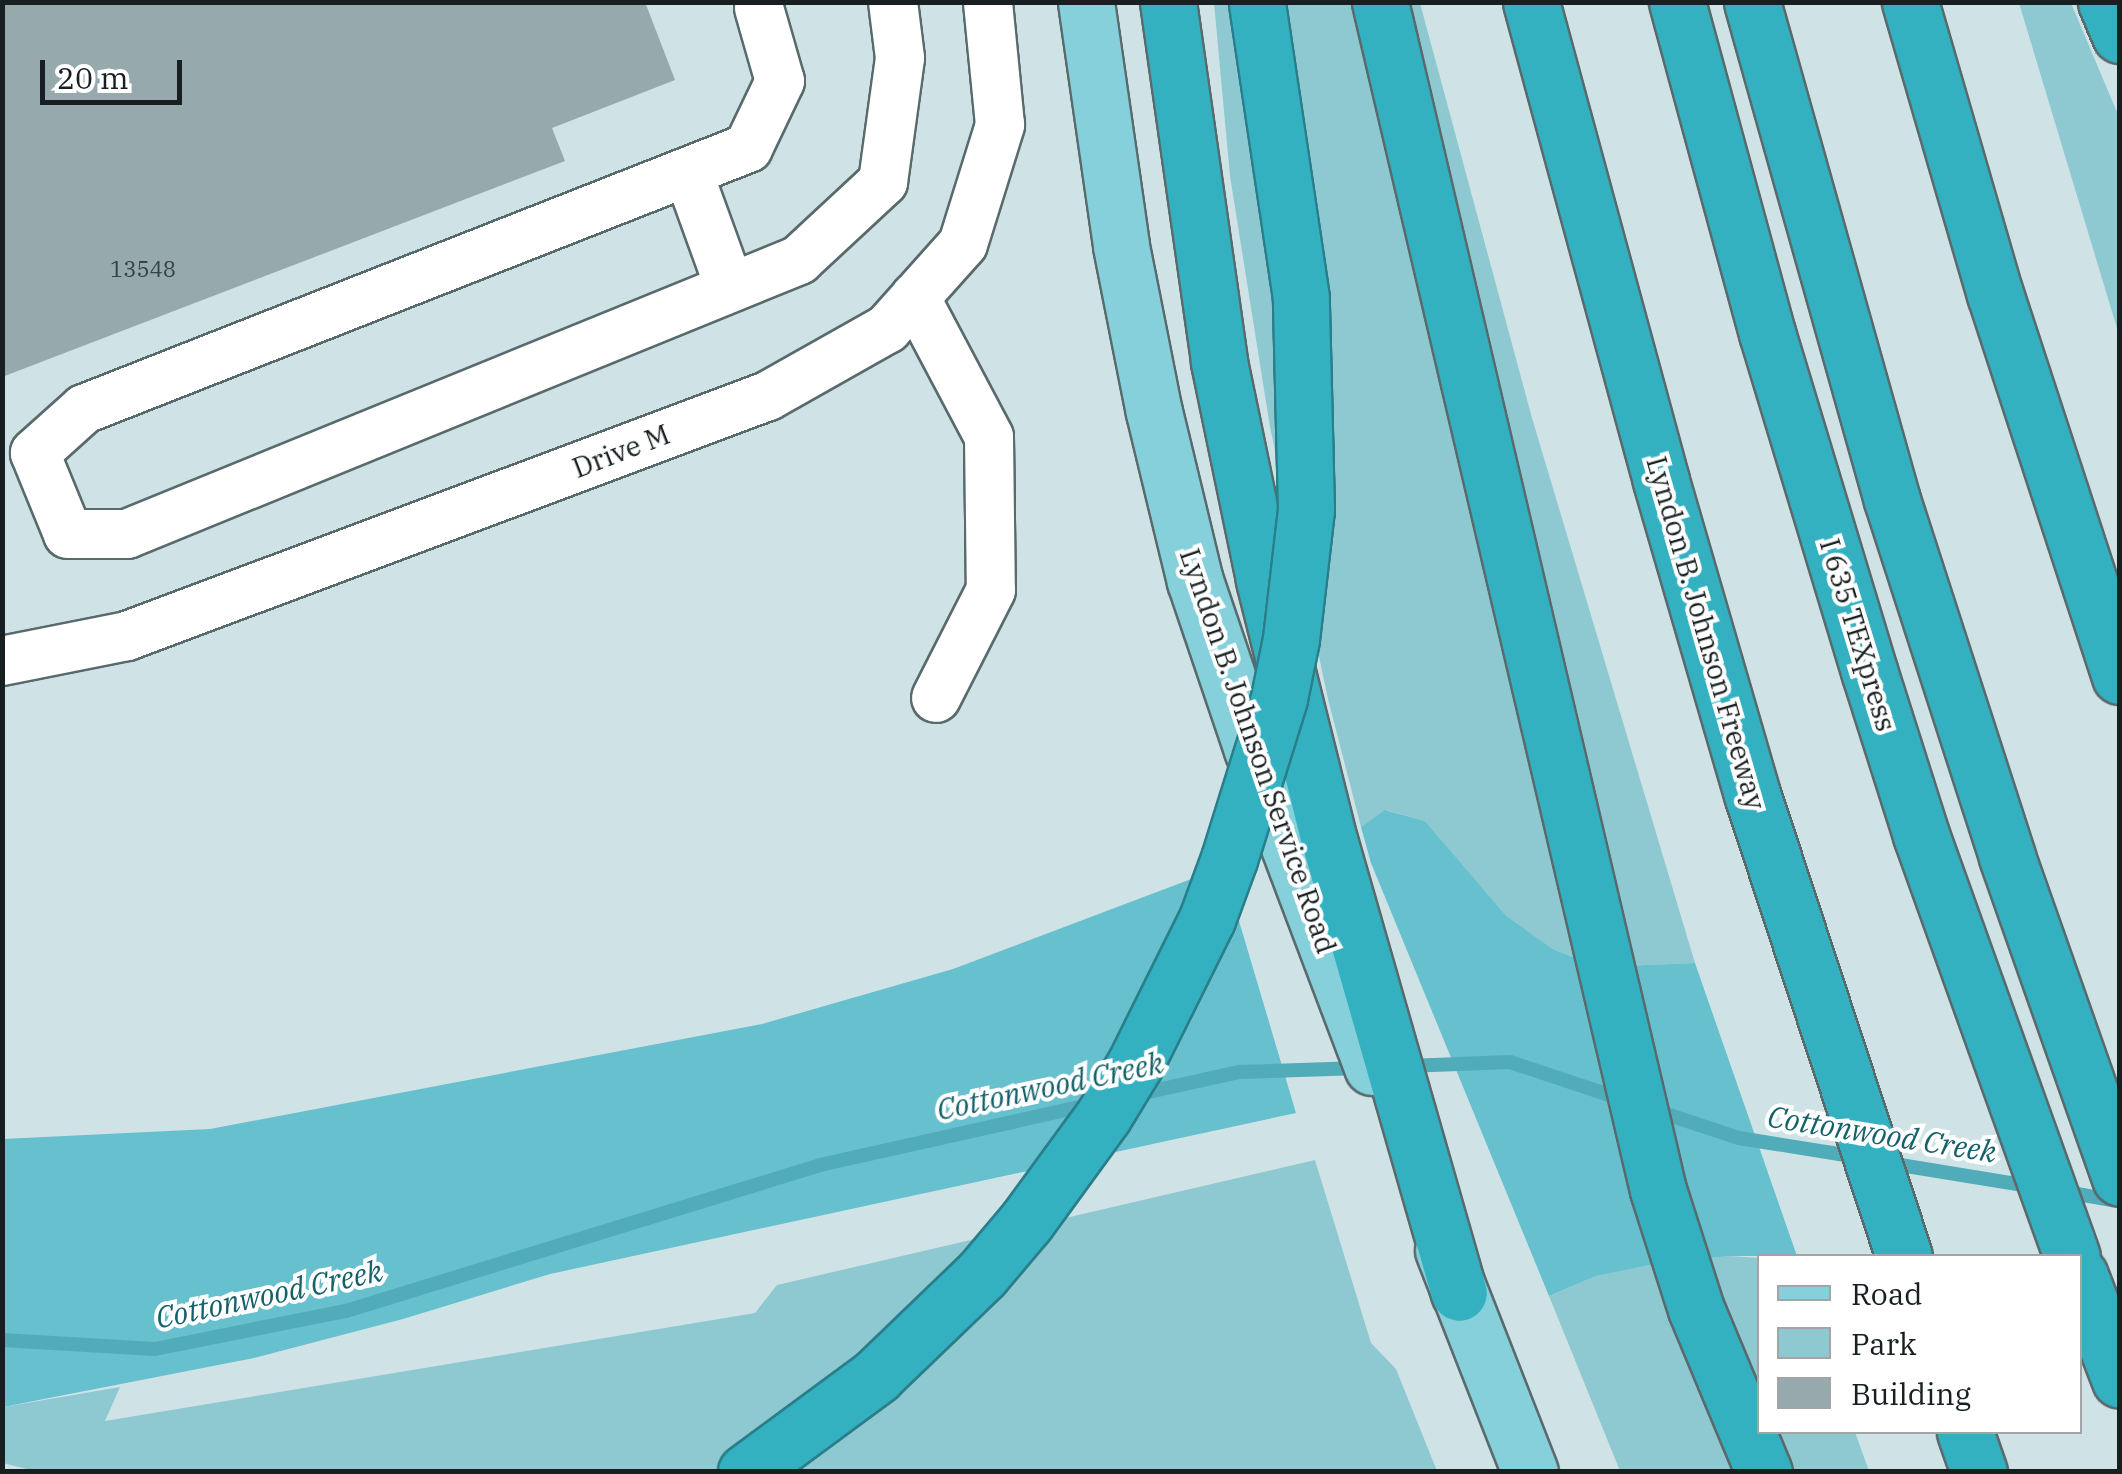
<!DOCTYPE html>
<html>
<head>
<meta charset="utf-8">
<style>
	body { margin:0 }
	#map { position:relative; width:2122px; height:1474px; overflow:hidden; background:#cfe3e6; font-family:"IBM Plex Serif",serif }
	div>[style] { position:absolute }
	.green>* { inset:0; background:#8ec9d2 }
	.forest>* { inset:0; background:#66c0cd }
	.stream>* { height:14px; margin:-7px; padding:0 7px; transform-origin:7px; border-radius:7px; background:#51acb9 }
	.building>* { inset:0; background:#96a9ac }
	.roads { filter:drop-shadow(2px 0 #596a6d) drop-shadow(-2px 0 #596a6d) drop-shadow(0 2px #596a6d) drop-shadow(0 -2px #596a6d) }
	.minor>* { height:48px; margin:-24px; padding:0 24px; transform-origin:24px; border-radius:24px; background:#fff }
	.major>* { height:55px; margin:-27.5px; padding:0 27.5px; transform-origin:27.5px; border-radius:27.5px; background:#85d0da }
	.highway>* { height:55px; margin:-27.5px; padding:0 27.5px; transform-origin:27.5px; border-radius:27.5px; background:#34b1c1 }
	.bridges { filter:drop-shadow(2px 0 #2a7e89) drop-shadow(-2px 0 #2a7e89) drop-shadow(0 2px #2a7e89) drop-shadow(0 -2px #2a7e89) }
	.highway-bridge>* { height:55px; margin:-27.5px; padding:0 27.5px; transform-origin:27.5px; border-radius:27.5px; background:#34b1c1 }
	span { translate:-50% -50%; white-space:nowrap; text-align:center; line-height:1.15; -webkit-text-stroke:8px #fff; paint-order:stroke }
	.number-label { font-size:22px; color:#374243 }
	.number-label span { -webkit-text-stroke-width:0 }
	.street-label { font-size:28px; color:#171f20 }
	.water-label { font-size:30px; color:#15616a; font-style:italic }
	.frame { position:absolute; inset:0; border:5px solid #171f20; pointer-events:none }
	.legend { position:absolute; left:1757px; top:1254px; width:325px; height:180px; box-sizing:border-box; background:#fff; border:2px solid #a2a5a6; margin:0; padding:12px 18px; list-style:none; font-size:30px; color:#171f20 }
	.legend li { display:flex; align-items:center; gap:20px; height:50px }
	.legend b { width:50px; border:2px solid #a2a5a6 }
	.scale { position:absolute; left:40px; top:60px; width:142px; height:45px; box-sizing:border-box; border:5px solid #171f20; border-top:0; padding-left:12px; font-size:30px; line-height:35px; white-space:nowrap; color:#171f20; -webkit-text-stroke:8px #fff; paint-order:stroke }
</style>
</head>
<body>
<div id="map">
	<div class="green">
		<div style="clip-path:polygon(1214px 3px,1420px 3px,1532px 418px,1695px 963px,1597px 967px,1553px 949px,1505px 916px,1425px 821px,1386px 810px,1361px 827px,1328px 699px,1270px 427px,1230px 176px)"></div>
		<div style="clip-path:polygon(2019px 3px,2071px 3px,2119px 117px,2119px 335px)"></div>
		<div style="clip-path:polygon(1315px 1160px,1371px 1343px,1396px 1369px,1437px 1471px,39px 1472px,3px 1463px,3px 1407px,120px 1387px,105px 1421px,755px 1313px,777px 1285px)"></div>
		<div style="clip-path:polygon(1730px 1256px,1759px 1258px,1760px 1432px,1855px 1432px,1869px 1471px,1620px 1471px,1549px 1296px,1596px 1276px,1650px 1263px)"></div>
	</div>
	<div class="forest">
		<div style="clip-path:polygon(1385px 810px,1425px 821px,1506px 916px,1553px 949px,1597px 967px,1695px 963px,1797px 1256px,1730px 1256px,1658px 1263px,1596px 1276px,1549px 1296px,1371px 863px,1361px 827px)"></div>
		<div style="clip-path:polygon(1223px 867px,1296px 1113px,550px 1274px,403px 1319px,254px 1358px,3px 1407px,3px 1139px,210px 1129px,762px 1024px,953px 969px)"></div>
	</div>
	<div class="stream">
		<div style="left:1407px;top:1066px;width:103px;rotate:-2.2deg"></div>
		<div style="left:1510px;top:1062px;width:120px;rotate:18.4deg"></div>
		<div style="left:1135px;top:1095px;width:107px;rotate:-12.5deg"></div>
		<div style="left:1239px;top:1072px;width:122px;rotate:-1.9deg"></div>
		<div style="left:1654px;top:1110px;width:89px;rotate:18.2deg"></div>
		<div style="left:1739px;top:1138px;width:120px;rotate:9.1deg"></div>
		<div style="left:1888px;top:1163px;width:148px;rotate:9.3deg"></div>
		<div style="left:2060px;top:1191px;width:59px;rotate:9.8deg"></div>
		<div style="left:2px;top:1340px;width:153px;rotate:3.4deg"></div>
		<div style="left:155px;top:1349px;width:195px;rotate:-11.3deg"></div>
		<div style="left:346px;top:1311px;width:496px;rotate:-17.1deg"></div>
		<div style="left:820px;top:1165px;width:276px;rotate:-12.6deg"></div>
	</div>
	<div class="building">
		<div style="clip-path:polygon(2px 2px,645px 2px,675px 80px,552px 128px,565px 161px,2px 377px)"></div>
	</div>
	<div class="roads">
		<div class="minor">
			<div style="left:759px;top:8px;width:76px;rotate:74deg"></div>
			<div style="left:780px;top:81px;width:74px;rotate:115.5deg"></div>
			<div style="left:748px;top:148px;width:713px;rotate:158.54deg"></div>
			<div style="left:84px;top:409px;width:66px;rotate:138.1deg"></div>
			<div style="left:35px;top:453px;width:87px;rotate:67.8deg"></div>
			<div style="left:68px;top:534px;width:59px"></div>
			<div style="left:127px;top:534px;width:726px;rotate:-22.18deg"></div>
			<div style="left:799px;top:260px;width:115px;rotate:-42.9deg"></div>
			<div style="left:883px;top:182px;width:125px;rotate:-82.2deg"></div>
			<div style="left:900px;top:58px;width:56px;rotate:-97.1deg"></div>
			<div style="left:688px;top:172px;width:123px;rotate:70.1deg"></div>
			<div style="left:915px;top:297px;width:158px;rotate:62.1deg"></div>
			<div style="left:989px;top:437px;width:153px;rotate:89.3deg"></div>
			<div style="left:991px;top:590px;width:121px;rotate:117deg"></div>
			<div style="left:2px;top:661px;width:127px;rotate:-11.3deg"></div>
			<div style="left:127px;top:636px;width:684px;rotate:-20.53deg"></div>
			<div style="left:768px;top:396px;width:137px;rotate:-29.4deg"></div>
			<div style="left:887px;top:329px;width:114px;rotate:-48.2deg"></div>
			<div style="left:963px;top:244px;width:125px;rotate:-72.7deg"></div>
			<div style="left:1000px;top:125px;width:124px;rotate:-95.6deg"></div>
		</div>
		<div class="major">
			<div style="left:1086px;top:2px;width:246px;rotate:81.8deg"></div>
			<div style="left:1121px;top:246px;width:169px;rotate:78.8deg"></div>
			<div style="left:1154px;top:412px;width:174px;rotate:76.4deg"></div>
			<div style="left:1195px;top:581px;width:177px;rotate:71.3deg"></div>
			<div style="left:1252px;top:749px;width:340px;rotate:69.3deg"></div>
			<div style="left:1443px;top:1250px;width:238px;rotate:68.6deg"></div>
		</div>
		<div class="highway">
			<div style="left:1168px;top:2px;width:364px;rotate:81.9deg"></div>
			<div style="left:1219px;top:362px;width:223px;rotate:78.3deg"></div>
			<div style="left:1264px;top:580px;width:268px;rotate:76deg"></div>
			<div style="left:1329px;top:840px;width:471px;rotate:74deg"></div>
			<div style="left:1380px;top:2px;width:1220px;rotate:76.83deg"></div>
			<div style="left:1658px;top:1190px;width:125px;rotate:72.3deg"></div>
			<div style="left:1696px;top:1309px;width:177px;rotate:67.4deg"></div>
			<div style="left:1531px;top:2px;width:496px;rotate:74.8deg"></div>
			<div style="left:1661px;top:481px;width:326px;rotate:73.8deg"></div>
			<div style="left:1752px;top:794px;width:486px;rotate:71.8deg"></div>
			<div style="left:1677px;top:2px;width:343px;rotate:74.8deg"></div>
			<div style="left:1767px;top:333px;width:356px;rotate:73.2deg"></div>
			<div style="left:1870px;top:674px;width:169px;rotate:72.4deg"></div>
			<div style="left:1921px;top:835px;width:447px;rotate:70.3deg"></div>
			<div style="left:1752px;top:2px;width:517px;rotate:74.3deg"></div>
			<div style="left:1892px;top:500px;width:375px;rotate:72.1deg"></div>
			<div style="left:2007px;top:857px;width:340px;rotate:70.6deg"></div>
			<div style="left:1910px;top:2px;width:304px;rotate:73.8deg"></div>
			<div style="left:1995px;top:294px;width:402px;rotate:71.9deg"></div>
			<div style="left:2106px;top:2px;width:36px;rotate:67deg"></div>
			<div style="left:2080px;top:1276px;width:111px;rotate:69deg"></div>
			<div style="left:1965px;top:1432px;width:42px;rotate:70.7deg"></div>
		</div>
	</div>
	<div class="bridges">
		<div class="highway-bridge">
			<div style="left:746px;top:1472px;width:162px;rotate:-36.4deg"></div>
			<div style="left:876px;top:1376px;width:147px;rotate:-43.9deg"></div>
			<div style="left:982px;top:1274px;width:68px;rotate:-49.8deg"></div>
			<div style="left:1026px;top:1222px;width:132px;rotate:-53.9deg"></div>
			<div style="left:1104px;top:1115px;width:60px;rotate:-58.7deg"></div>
			<div style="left:1135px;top:1064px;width:162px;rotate:-63.6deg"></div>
			<div style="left:1207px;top:919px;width:64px;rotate:-69.9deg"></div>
			<div style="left:1229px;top:859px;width:169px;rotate:-72.7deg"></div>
			<div style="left:1279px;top:698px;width:60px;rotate:-78.5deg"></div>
			<div style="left:1291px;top:639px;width:130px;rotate:-83.4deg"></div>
			<div style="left:1306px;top:510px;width:212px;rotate:-91.4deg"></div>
			<div style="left:1301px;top:298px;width:299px;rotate:-98.5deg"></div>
		</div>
	</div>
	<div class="number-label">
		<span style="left:143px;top:269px">13548</span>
	</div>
	<div class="street-label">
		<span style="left:621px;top:451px;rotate:-21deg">Drive M</span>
		<span style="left:1706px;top:633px;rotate:74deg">Lyndon B. Johnson Freeway</span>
		<span style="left:1858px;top:635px;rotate:73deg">I 635 TEXpress</span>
		<span style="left:1258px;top:751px;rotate:71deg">Lyndon B. Johnson Service Road</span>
	</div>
	<div class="water-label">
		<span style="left:1050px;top:1086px;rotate:-12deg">Cottonwood Creek</span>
		<span style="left:1882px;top:1134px;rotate:9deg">Cottonwood Creek</span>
		<span style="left:269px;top:1294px;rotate:-12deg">Cottonwood Creek</span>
	</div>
	<div class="frame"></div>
	<ul class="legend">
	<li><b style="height:12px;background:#85d0da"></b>Road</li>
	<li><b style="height:28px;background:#8ec9d2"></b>Park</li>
	<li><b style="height:28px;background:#96a9ac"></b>Building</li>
	</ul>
	<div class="scale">20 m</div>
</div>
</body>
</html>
